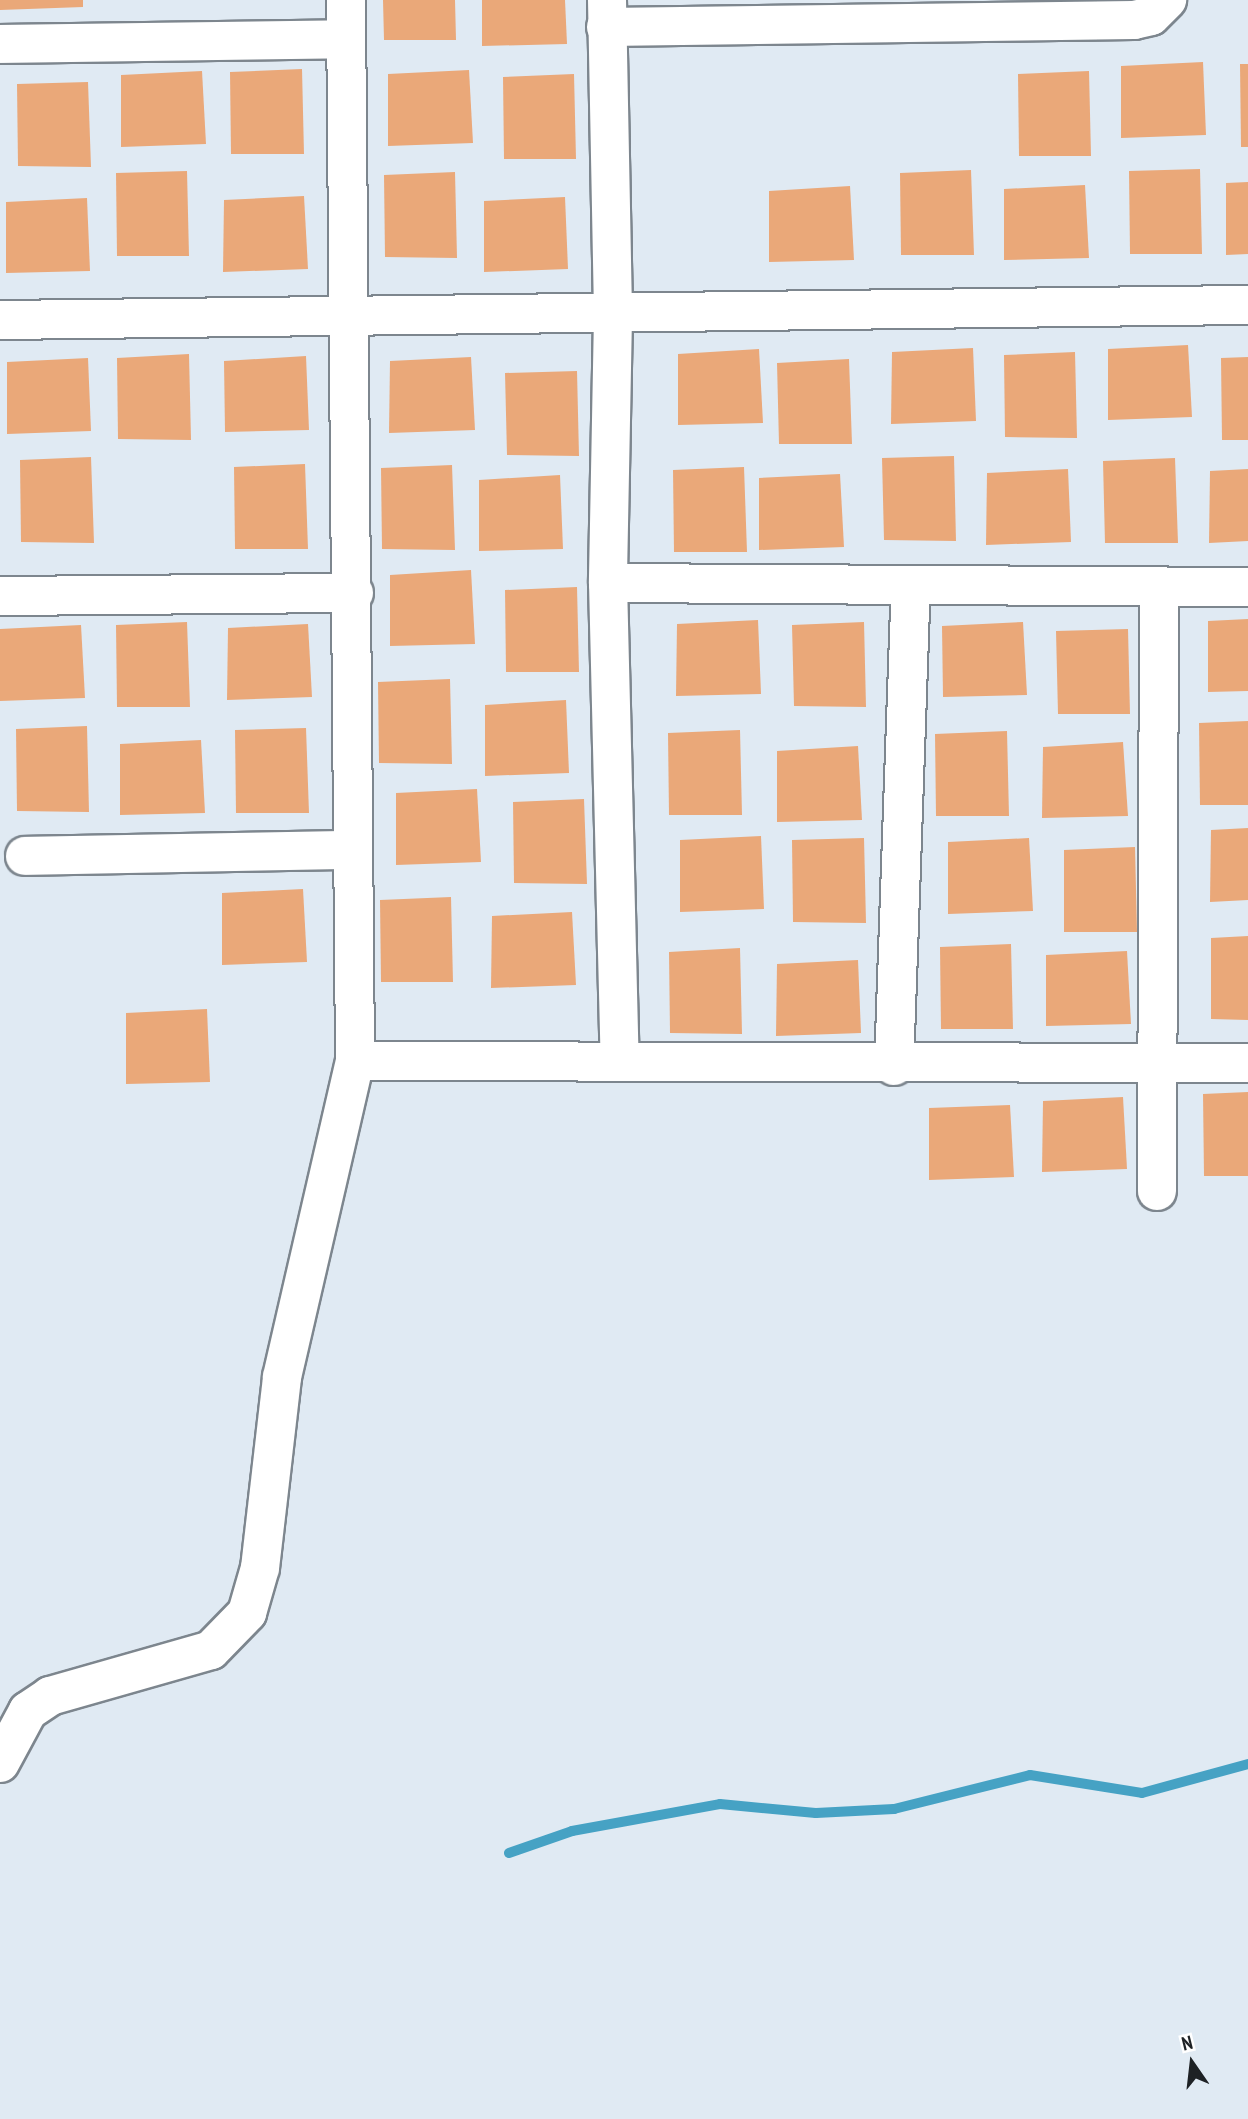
<!DOCTYPE html>
<html>
<head>
<meta charset="utf-8">
<style>
	body { margin:0 }
	#map { position:relative; width:1248px; height:2119px; overflow:hidden; background:#e0eaf3; font-family:"PT Sans Narrow",sans-serif }
	div>[style] { position:absolute }
	.stream>* { height:10px; margin:-5px; padding:0 5px; transform-origin:5px; border-radius:5px; background:#46a2c4 }
	.building>* { inset:0; background:#eaa879 }
	.roads { filter:drop-shadow(2px 0 #7d868e) drop-shadow(-2px 0 #7d868e) drop-shadow(0 2px #7d868e) drop-shadow(0 -2px #7d868e) }
	.minor>* { height:38px; margin:-19px; padding:0 19px; transform-origin:19px; border-radius:19px; background:#fff }
	span { translate:-50% -50%; white-space:nowrap; text-align:center; line-height:1.15; -webkit-text-stroke:6px #fff; paint-order:stroke }
	.north { position:absolute; left:1157px; top:2028px; width:70px; height:70px; -webkit-text-stroke:5px #fff; paint-order:stroke; rotate:346deg; font-size:19px; font-weight:700; line-height:28px; text-align:center; color:#1e2225 }
	.north::after { content:''; display:block; margin:auto; width:24px; height:32px; background:#1e2225; clip-path:polygon(50% 0,100% 100%,50% 72%,0 100%) }
</style>
</head>
<body>
<div id="map">
	<div class="stream">
		<div style="left:509px;top:1853px;width:67px;rotate:-19.2deg"></div>
		<div style="left:572px;top:1831px;width:150px;rotate:-10.3deg"></div>
		<div style="left:720px;top:1804px;width:96px;rotate:5.4deg"></div>
		<div style="left:816px;top:1813px;width:78px;rotate:-2.9deg"></div>
		<div style="left:894px;top:1809px;width:140px;rotate:-14deg"></div>
		<div style="left:1030px;top:1775px;width:113px;rotate:9.1deg"></div>
		<div style="left:1142px;top:1793px;width:110px;rotate:-15.3deg"></div>
	</div>
	<div class="building">
		<div style="clip-path:polygon(0 0,83px 0,83px 7px,0 10px)"></div>
		<div style="clip-path:polygon(383px 0,455px 0,456px 40px,384px 40px)"></div>
		<div style="clip-path:polygon(482px 0,565px 0,567px 44px,482px 46px)"></div>
		<div style="clip-path:polygon(1203px 62px,1206px 135px,1121px 138px,1121px 66px)"></div>
		<div style="clip-path:polygon(1240px 64px,1248px 64px,1248px 147px,1241px 147px)"></div>
		<div style="clip-path:polygon(302px 69px,304px 154px,231px 154px,230px 72px)"></div>
		<div style="clip-path:polygon(469px 70px,473px 143px,388px 146px,388px 74px)"></div>
		<div style="clip-path:polygon(202px 71px,206px 144px,121px 147px,121px 75px)"></div>
		<div style="clip-path:polygon(1089px 71px,1091px 156px,1019px 156px,1018px 74px)"></div>
		<div style="clip-path:polygon(574px 74px,576px 159px,504px 159px,503px 77px)"></div>
		<div style="clip-path:polygon(88px 82px,91px 167px,18px 166px,17px 84px)"></div>
		<div style="clip-path:polygon(1200px 169px,1202px 254px,1130px 254px,1129px 171px)"></div>
		<div style="clip-path:polygon(971px 170px,974px 255px,901px 255px,900px 173px)"></div>
		<div style="clip-path:polygon(187px 171px,189px 256px,117px 256px,116px 173px)"></div>
		<div style="clip-path:polygon(455px 172px,457px 258px,385px 257px,384px 175px)"></div>
		<div style="clip-path:polygon(1248px 182px,1248px 254px,1226px 255px,1226px 183px)"></div>
		<div style="clip-path:polygon(1085px 185px,1089px 258px,1004px 260px,1004px 189px)"></div>
		<div style="clip-path:polygon(850px 186px,854px 260px,769px 262px,769px 191px)"></div>
		<div style="clip-path:polygon(304px 196px,308px 269px,223px 272px,224px 200px)"></div>
		<div style="clip-path:polygon(565px 197px,568px 269px,484px 272px,484px 201px)"></div>
		<div style="clip-path:polygon(87px 198px,90px 271px,6px 273px,6px 202px)"></div>
		<div style="clip-path:polygon(1188px 345px,1192px 417px,1108px 420px,1108px 349px)"></div>
		<div style="clip-path:polygon(973px 348px,976px 421px,891px 424px,892px 352px)"></div>
		<div style="clip-path:polygon(759px 349px,763px 423px,678px 425px,678px 354px)"></div>
		<div style="clip-path:polygon(1075px 352px,1077px 438px,1005px 437px,1004px 355px)"></div>
		<div style="clip-path:polygon(189px 354px,191px 440px,118px 439px,117px 358px)"></div>
		<div style="clip-path:polygon(306px 356px,309px 430px,225px 432px,224px 361px)"></div>
		<div style="clip-path:polygon(471px 357px,475px 430px,389px 433px,390px 361px)"></div>
		<div style="clip-path:polygon(1248px 357px,1248px 440px,1222px 440px,1221px 358px)"></div>
		<div style="clip-path:polygon(88px 358px,91px 431px,7px 434px,7px 362px)"></div>
		<div style="clip-path:polygon(849px 359px,852px 444px,779px 444px,777px 363px)"></div>
		<div style="clip-path:polygon(577px 371px,579px 456px,507px 455px,505px 373px)"></div>
		<div style="clip-path:polygon(954px 456px,956px 541px,884px 540px,882px 458px)"></div>
		<div style="clip-path:polygon(91px 457px,94px 543px,21px 542px,20px 460px)"></div>
		<div style="clip-path:polygon(1175px 458px,1178px 543px,1105px 543px,1103px 461px)"></div>
		<div style="clip-path:polygon(305px 464px,308px 549px,235px 549px,234px 467px)"></div>
		<div style="clip-path:polygon(452px 465px,455px 550px,382px 549px,381px 468px)"></div>
		<div style="clip-path:polygon(744px 467px,747px 552px,674px 552px,673px 470px)"></div>
		<div style="clip-path:polygon(1068px 469px,1071px 542px,986px 545px,987px 473px)"></div>
		<div style="clip-path:polygon(1248px 469px,1248px 541px,1209px 543px,1210px 471px)"></div>
		<div style="clip-path:polygon(840px 474px,844px 547px,759px 550px,759px 478px)"></div>
		<div style="clip-path:polygon(560px 475px,563px 549px,479px 551px,479px 480px)"></div>
		<div style="clip-path:polygon(471px 570px,475px 644px,390px 646px,390px 575px)"></div>
		<div style="clip-path:polygon(577px 587px,579px 672px,506px 672px,505px 590px)"></div>
		<div style="clip-path:polygon(1248px 619px,1248px 691px,1208px 692px,1208px 621px)"></div>
		<div style="clip-path:polygon(758px 620px,761px 694px,676px 696px,677px 624px)"></div>
		<div style="clip-path:polygon(187px 622px,190px 707px,117px 707px,116px 625px)"></div>
		<div style="clip-path:polygon(864px 622px,866px 707px,794px 706px,792px 625px)"></div>
		<div style="clip-path:polygon(1023px 622px,1027px 695px,943px 697px,942px 626px)"></div>
		<div style="clip-path:polygon(308px 624px,312px 697px,227px 700px,228px 628px)"></div>
		<div style="clip-path:polygon(81px 625px,85px 698px,0 701px,0 629px)"></div>
		<div style="clip-path:polygon(1128px 629px,1130px 714px,1058px 714px,1056px 631px)"></div>
		<div style="clip-path:polygon(450px 679px,452px 764px,379px 763px,378px 682px)"></div>
		<div style="clip-path:polygon(566px 700px,569px 773px,485px 776px,485px 705px)"></div>
		<div style="clip-path:polygon(1248px 721px,1248px 805px,1200px 805px,1199px 723px)"></div>
		<div style="clip-path:polygon(87px 726px,89px 812px,17px 811px,16px 729px)"></div>
		<div style="clip-path:polygon(306px 728px,309px 813px,236px 813px,235px 730px)"></div>
		<div style="clip-path:polygon(740px 730px,742px 815px,669px 815px,668px 733px)"></div>
		<div style="clip-path:polygon(1007px 731px,1009px 816px,936px 816px,935px 734px)"></div>
		<div style="clip-path:polygon(201px 740px,205px 813px,120px 815px,120px 744px)"></div>
		<div style="clip-path:polygon(1123px 742px,1128px 816px,1042px 818px,1043px 747px)"></div>
		<div style="clip-path:polygon(858px 746px,862px 820px,777px 822px,777px 751px)"></div>
		<div style="clip-path:polygon(477px 789px,481px 862px,396px 865px,396px 793px)"></div>
		<div style="clip-path:polygon(584px 799px,587px 884px,514px 883px,513px 802px)"></div>
		<div style="clip-path:polygon(1248px 828px,1248px 900px,1210px 902px,1211px 830px)"></div>
		<div style="clip-path:polygon(761px 836px,764px 909px,680px 912px,680px 840px)"></div>
		<div style="clip-path:polygon(864px 838px,866px 923px,793px 922px,792px 840px)"></div>
		<div style="clip-path:polygon(1029px 838px,1033px 911px,948px 914px,948px 842px)"></div>
		<div style="clip-path:polygon(1135px 847px,1137px 932px,1064px 932px,1064px 850px)"></div>
		<div style="clip-path:polygon(303px 889px,307px 962px,222px 965px,222px 893px)"></div>
		<div style="clip-path:polygon(451px 897px,453px 982px,381px 982px,380px 900px)"></div>
		<div style="clip-path:polygon(572px 912px,576px 985px,491px 988px,492px 916px)"></div>
		<div style="clip-path:polygon(1248px 936px,1248px 1020px,1211px 1019px,1211px 938px)"></div>
		<div style="clip-path:polygon(1011px 944px,1013px 1029px,941px 1029px,940px 947px)"></div>
		<div style="clip-path:polygon(740px 948px,742px 1034px,670px 1033px,669px 952px)"></div>
		<div style="clip-path:polygon(1127px 951px,1131px 1024px,1046px 1026px,1046px 955px)"></div>
		<div style="clip-path:polygon(858px 960px,861px 1033px,776px 1036px,777px 964px)"></div>
		<div style="clip-path:polygon(207px 1009px,210px 1082px,126px 1084px,126px 1013px)"></div>
		<div style="clip-path:polygon(1248px 1092px,1248px 1176px,1204px 1176px,1203px 1094px)"></div>
		<div style="clip-path:polygon(1123px 1097px,1127px 1169px,1042px 1172px,1043px 1101px)"></div>
		<div style="clip-path:polygon(1010px 1105px,1014px 1177px,929px 1180px,929px 1108px)"></div>
	</div>
	<div class="roads">
		<div class="minor">
			<div style="left:607px;top:0;width:316px;rotate:88.9deg"></div>
			<div style="left:613px;top:316px;width:267px;rotate:91.1deg"></div>
			<div style="left:608px;top:583px;width:477px;rotate:88.6deg"></div>
			<div style="left:606px;top:27px;width:528px;rotate:-0.76deg"></div>
			<div style="left:1134px;top:20px;width:17px;rotate:-13deg"></div>
			<div style="left:1151px;top:16px;width:23px;rotate:-45deg"></div>
			<div style="left:0;top:44px;width:345px;rotate:-0.8deg"></div>
			<div style="left:0;top:320px;width:1248px;rotate:-0.69deg"></div>
			<div style="left:608px;top:583px;width:640px;rotate:0.36deg"></div>
			<div style="left:0;top:596px;width:354px;rotate:-0.5deg"></div>
			<div style="left:25px;top:856px;width:325px;rotate:-1.1deg"></div>
			<div style="left:355px;top:1061px;width:893px;rotate:0.13deg"></div>
			<div style="left:894px;top:1066px;width:478px;rotate:-88deg"></div>
			<div style="left:1157px;top:1191px;width:601px;rotate:-89.81deg"></div>
			<div style="left:0;top:1763px;width:59px;rotate:-61.7deg"></div>
			<div style="left:28px;top:1711px;width:27px;rotate:-34deg"></div>
			<div style="left:50px;top:1696px;width:167px;rotate:-15.9deg"></div>
			<div style="left:211px;top:1650px;width:52px;rotate:-45.8deg"></div>
			<div style="left:247px;top:1613px;width:47px;rotate:-73.9deg"></div>
			<div style="left:260px;top:1568px;width:192px;rotate:-83.4deg"></div>
			<div style="left:282px;top:1377px;width:324px;rotate:-77deg"></div>
			<div style="left:355px;top:1061px;width:1061px;rotate:-90.49deg"></div>
		</div>
	</div>
	<div class="north">N</div>
</div>
</body>
</html>
